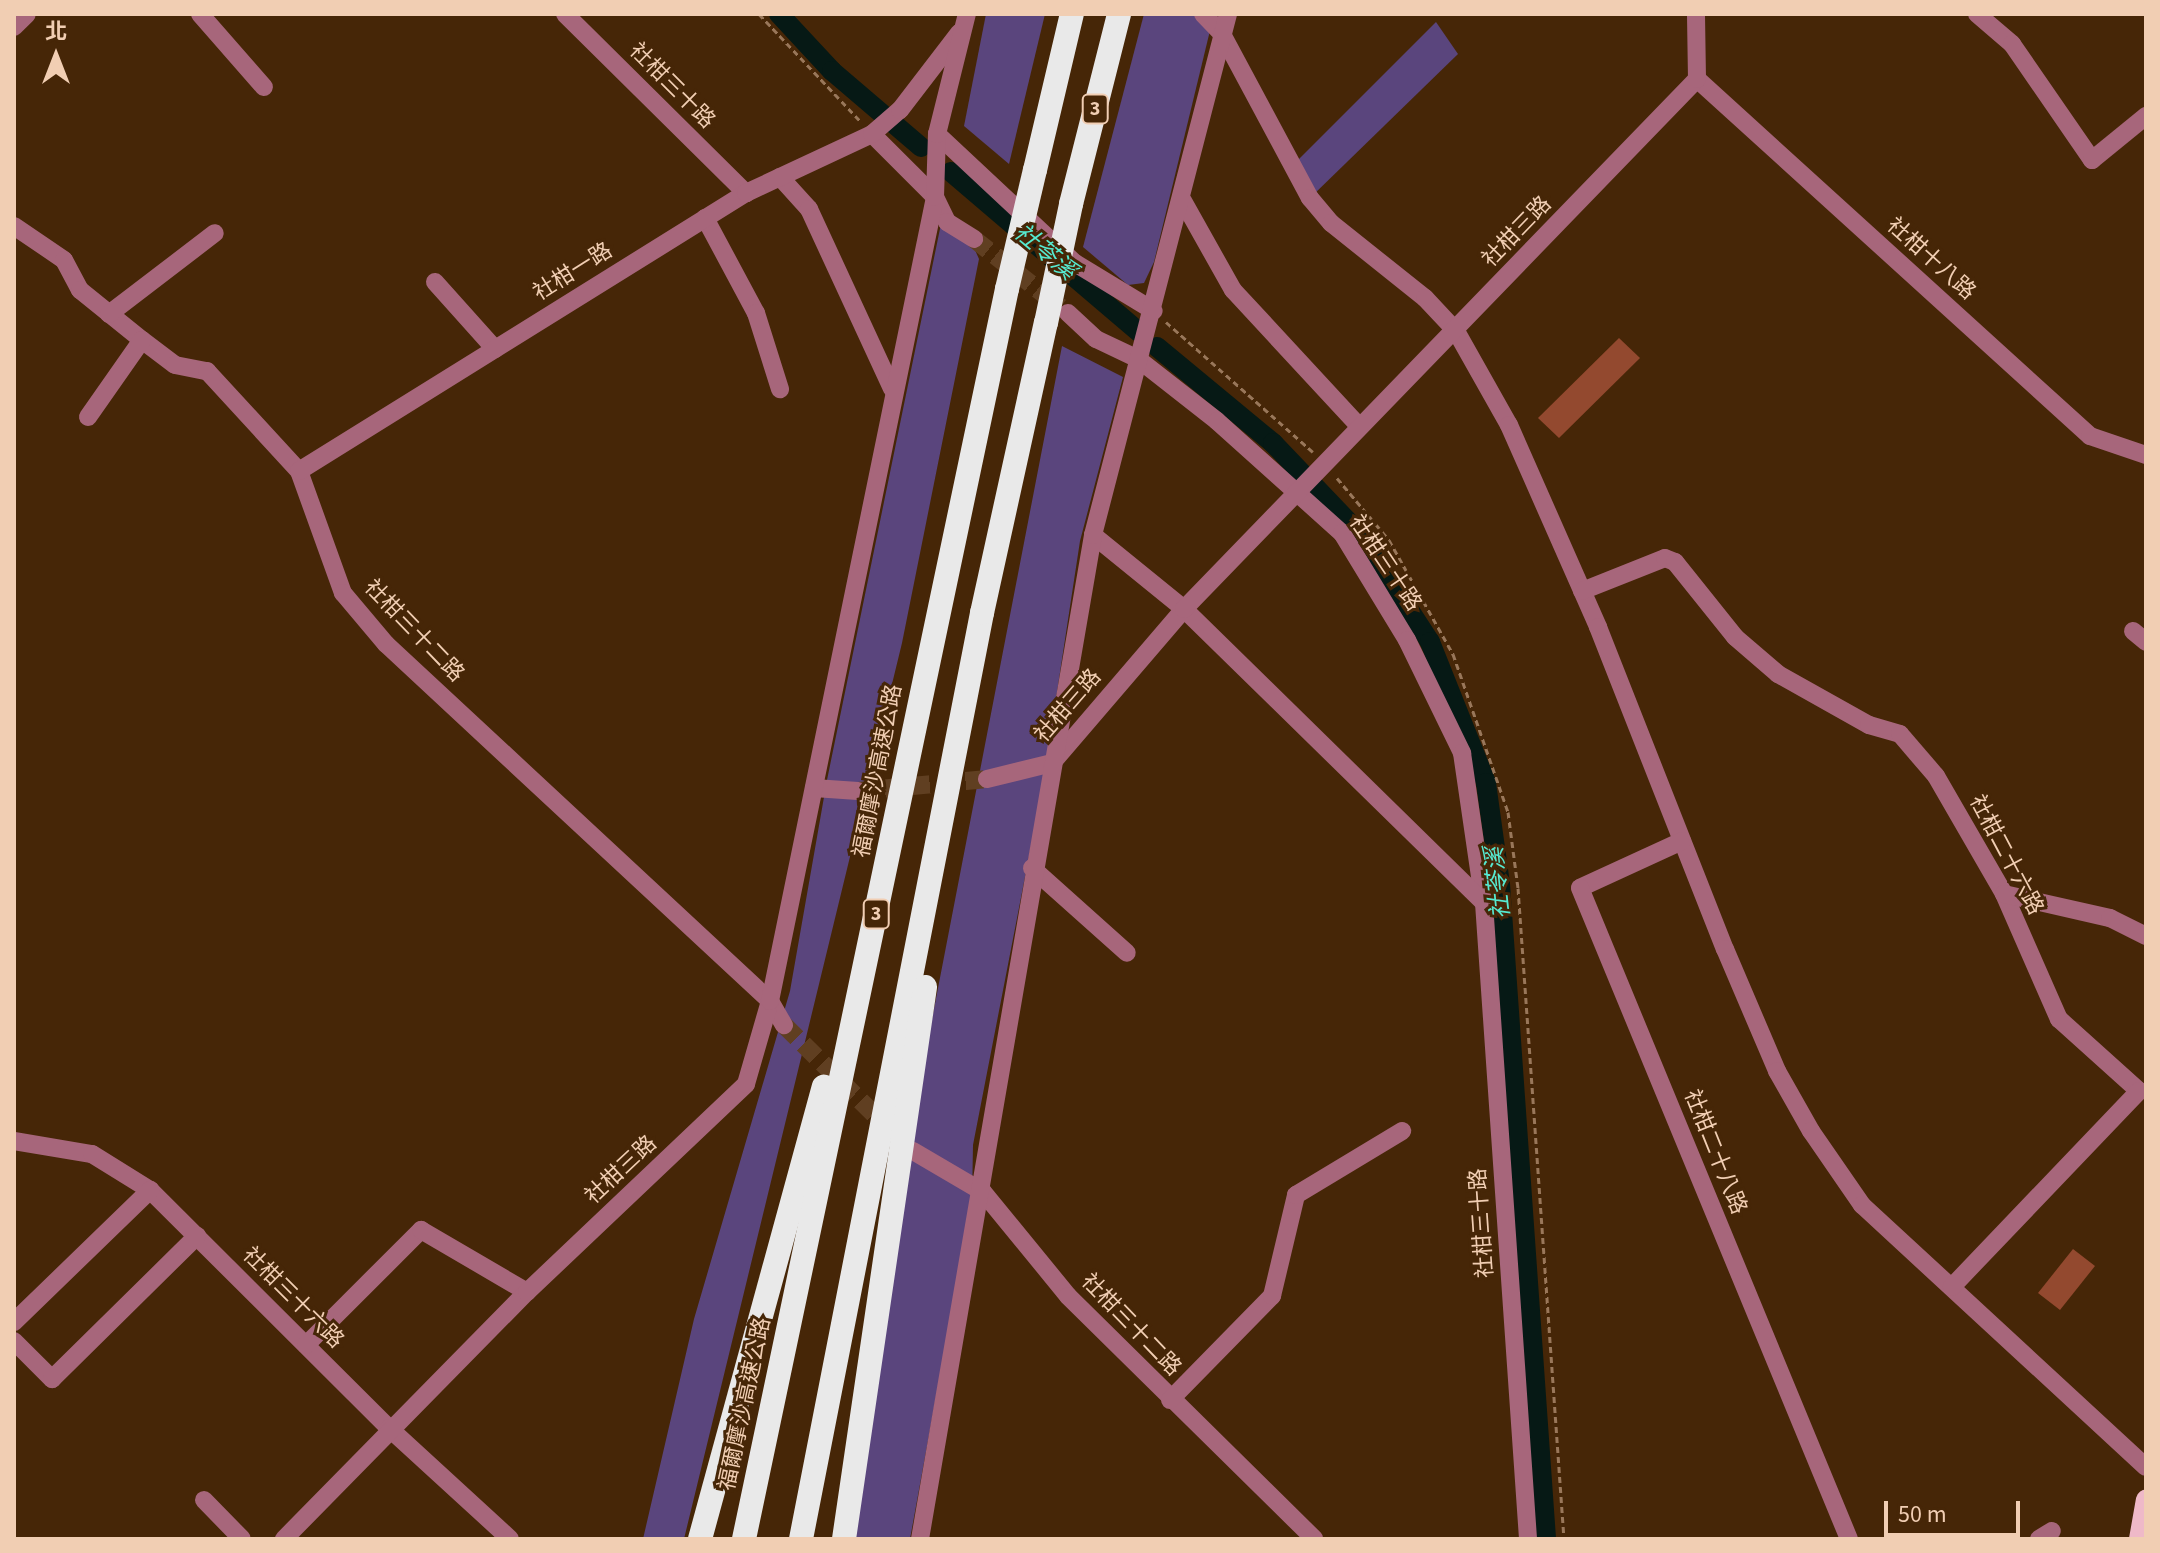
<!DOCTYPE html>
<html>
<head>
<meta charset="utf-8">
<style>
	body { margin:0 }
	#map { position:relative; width:2160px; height:1553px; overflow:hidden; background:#462607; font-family:"Source Sans 3","Noto Sans TC",sans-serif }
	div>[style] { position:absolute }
	.green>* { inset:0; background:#5a457d }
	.canal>* { height:20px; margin:-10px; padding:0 10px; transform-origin:10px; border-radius:10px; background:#061915 }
	.building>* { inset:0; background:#93492f }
	.minor-tunnel>* { height:18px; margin-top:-9px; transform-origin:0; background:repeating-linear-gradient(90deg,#603f21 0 18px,transparent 0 27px) }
	.path>* { height:3px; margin-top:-1.5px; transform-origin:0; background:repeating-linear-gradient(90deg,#99775a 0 6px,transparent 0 10px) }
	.minor>* { height:18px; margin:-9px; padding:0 9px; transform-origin:9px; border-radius:9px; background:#a7667b }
	.major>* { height:20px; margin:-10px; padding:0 10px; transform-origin:10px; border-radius:10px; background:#efb9c8 }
	.highway>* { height:24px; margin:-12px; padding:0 12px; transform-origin:12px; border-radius:12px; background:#e9e9e9 }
	.highway-bridge>* { height:24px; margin:-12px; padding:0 12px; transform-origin:12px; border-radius:12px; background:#e9e9e9 }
	span { translate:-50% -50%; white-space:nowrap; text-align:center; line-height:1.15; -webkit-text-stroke:6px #462607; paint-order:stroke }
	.shield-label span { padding:2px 6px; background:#462607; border:2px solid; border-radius:6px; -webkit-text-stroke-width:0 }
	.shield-label { font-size:20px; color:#f1ceb3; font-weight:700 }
	.street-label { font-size:22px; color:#f1ceb3 }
	.water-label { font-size:24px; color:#56ead1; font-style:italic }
	.frame { position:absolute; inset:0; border:16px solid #f1ceb3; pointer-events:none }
	.north { position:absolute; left:16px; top:16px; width:80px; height:80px; -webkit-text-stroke:6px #462607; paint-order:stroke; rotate:0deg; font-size:22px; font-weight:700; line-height:32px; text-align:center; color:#f1ceb3 }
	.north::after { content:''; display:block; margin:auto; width:28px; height:36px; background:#f1ceb3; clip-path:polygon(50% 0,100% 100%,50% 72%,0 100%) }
	.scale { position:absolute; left:1884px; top:1501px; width:136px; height:36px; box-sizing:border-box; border:4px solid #f1ceb3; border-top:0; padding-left:10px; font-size:24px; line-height:28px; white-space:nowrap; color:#f1ceb3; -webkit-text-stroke:6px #462607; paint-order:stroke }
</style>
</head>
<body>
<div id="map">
	<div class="green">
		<div style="clip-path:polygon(986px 14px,1045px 14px,1009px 164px,964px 126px)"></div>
		<div style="clip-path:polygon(1144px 14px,1214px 14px,1154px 262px,1144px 283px,1128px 285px,1083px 247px)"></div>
		<div style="clip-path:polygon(1436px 22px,1458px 54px,1310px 198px,1290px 168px)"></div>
		<div style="clip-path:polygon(942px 219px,967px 232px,979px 259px,902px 643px,684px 1539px,643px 1539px,694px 1319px,790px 991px,827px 780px)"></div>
		<div style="clip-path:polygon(1062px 346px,1123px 377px,1080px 541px,1043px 784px,973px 1145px,972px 1200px,910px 1539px,850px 1539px,888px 1247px)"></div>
	</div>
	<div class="canal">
		<div style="left:779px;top:14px;width:78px;rotate:47.1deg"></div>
		<div style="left:832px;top:71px;width:117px;rotate:40.5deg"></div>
		<div style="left:951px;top:172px;width:247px;rotate:40.4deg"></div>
		<div style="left:1157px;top:347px;width:151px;rotate:39.6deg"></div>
		<div style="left:1273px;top:443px;width:124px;rotate:46.3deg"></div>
		<div style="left:1359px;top:533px;width:130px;rotate:56.9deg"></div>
		<div style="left:1430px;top:642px;width:152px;rotate:68.3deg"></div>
		<div style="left:1486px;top:783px;width:102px;rotate:82.1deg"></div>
		<div style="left:1500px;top:884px;width:657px;rotate:85.98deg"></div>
	</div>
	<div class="building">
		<div style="clip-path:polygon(1619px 338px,1640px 358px,1559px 438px,1538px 418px)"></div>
		<div style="clip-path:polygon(2073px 1249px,2095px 1266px,2060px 1310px,2038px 1293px)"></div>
	</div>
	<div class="minor-tunnel">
		<div style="left:974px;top:239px;width:110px;rotate:38.3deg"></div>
		<div style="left:858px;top:791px;width:130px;rotate:-5.3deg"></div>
		<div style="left:784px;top:1025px;width:149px;rotate:44.7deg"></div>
	</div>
	<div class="path">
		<div style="left:759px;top:14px;width:149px;rotate:46.6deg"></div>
		<div style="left:1166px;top:322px;width:196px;rotate:41.5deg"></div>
		<div style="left:1337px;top:478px;width:81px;rotate:50deg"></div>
		<div style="left:1389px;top:540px;width:131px;rotate:60.7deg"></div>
		<div style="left:1453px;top:654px;width:167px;rotate:70.8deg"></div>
		<div style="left:1508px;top:812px;width:77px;rotate:82.5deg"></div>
		<div style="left:1518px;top:888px;width:653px;rotate:85.96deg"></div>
	</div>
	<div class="minor">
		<div style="left:200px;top:14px;width:97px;rotate:48.8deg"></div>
		<div style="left:565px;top:14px;width:255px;rotate:44.7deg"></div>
		<div style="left:1203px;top:14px;width:28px;rotate:46deg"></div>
		<div style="left:1222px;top:34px;width:186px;rotate:61.8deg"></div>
		<div style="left:1310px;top:198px;width:33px;rotate:50deg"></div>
		<div style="left:1331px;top:223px;width:120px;rotate:38.6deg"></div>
		<div style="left:1425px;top:298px;width:45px;rotate:46.8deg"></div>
		<div style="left:1456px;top:331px;width:108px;rotate:60.6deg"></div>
		<div style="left:1509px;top:425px;width:221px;rotate:66.2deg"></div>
		<div style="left:1598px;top:627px;width:346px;rotate:68.5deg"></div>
		<div style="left:1725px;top:949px;width:133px;rotate:66.9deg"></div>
		<div style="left:1777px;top:1071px;width:69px;rotate:60.5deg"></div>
		<div style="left:1811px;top:1131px;width:90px;rotate:55.4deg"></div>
		<div style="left:1862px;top:1205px;width:386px;rotate:42.7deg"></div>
		<div style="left:1977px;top:14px;width:46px;rotate:40.6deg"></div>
		<div style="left:2012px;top:44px;width:141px;rotate:55.4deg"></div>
		<div style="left:2092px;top:160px;width:70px;rotate:-39.2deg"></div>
		<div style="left:14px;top:27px;width:18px;rotate:-45deg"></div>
		<div style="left:1697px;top:79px;width:531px;rotate:42.25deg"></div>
		<div style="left:2090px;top:436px;width:59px;rotate:18.7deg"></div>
		<div style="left:872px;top:134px;width:89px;rotate:45deg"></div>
		<div style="left:935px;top:197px;width:28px;rotate:64deg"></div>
		<div style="left:947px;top:222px;width:32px;rotate:32deg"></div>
		<div style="left:937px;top:134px;width:189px;rotate:43.1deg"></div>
		<div style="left:1075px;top:263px;width:92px;rotate:31.3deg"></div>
		<div style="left:780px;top:177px;width:43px;rotate:47.8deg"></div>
		<div style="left:809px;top:209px;width:198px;rotate:65.2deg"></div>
		<div style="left:1183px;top:201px;width:102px;rotate:60.7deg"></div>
		<div style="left:1233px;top:290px;width:185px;rotate:47.2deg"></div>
		<div style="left:705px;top:218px;width:108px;rotate:61.8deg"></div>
		<div style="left:756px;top:313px;width:80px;rotate:72.5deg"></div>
		<div style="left:14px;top:226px;width:60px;rotate:34.2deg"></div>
		<div style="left:64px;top:260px;width:34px;rotate:62deg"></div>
		<div style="left:80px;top:290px;width:80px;rotate:38.9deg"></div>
		<div style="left:142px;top:340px;width:41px;rotate:37.1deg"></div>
		<div style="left:175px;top:365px;width:33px;rotate:11deg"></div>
		<div style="left:207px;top:371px;width:136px;rotate:47.4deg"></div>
		<div style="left:299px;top:471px;width:130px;rotate:70.2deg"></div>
		<div style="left:343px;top:593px;width:67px;rotate:49.9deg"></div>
		<div style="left:386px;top:644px;width:524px;rotate:42.91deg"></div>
		<div style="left:770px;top:1001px;width:28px;rotate:60deg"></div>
		<div style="left:435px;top:282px;width:90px;rotate:48.2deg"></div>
		<div style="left:1068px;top:313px;width:38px;rotate:43deg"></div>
		<div style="left:1096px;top:339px;width:47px;rotate:25.5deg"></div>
		<div style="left:1138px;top:359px;width:100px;rotate:38.1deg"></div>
		<div style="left:1217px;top:421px;width:168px;rotate:41.9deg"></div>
		<div style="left:1342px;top:533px;width:125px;rotate:58.7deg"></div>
		<div style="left:1407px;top:640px;width:126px;rotate:64deg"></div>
		<div style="left:1462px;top:753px;width:152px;rotate:81.7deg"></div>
		<div style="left:1484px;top:903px;width:638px;rotate:86.04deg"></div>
		<div style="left:109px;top:314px;width:133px;rotate:-37.4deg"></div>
		<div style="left:88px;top:417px;width:94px;rotate:-55deg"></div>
		<div style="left:299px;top:471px;width:526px;rotate:-31.88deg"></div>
		<div style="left:746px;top:193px;width:139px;rotate:-25.1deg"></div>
		<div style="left:872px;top:134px;width:37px;rotate:-41deg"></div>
		<div style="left:900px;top:110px;width:97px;rotate:-52.5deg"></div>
		<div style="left:1093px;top:535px;width:117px;rotate:39.1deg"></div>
		<div style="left:1184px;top:609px;width:420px;rotate:44.4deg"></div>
		<div style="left:1582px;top:591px;width:89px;rotate:-21.7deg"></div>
		<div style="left:1665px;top:558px;width:11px;rotate:22deg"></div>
		<div style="left:1675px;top:562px;width:96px;rotate:51.3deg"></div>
		<div style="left:1735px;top:637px;width:57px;rotate:40.7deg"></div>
		<div style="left:1778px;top:674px;width:104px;rotate:29.3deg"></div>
		<div style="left:1869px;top:725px;width:32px;rotate:16deg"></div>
		<div style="left:1900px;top:734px;width:55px;rotate:49.4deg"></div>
		<div style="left:1936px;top:776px;width:136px;rotate:60deg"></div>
		<div style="left:2004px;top:894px;width:137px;rotate:66.3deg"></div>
		<div style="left:2059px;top:1019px;width:108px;rotate:42deg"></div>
		<div style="left:2139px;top:1091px;width:271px;rotate:133.7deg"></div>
		<div style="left:2133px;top:631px;width:17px;rotate:40deg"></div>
		<div style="left:987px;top:779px;width:67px;rotate:-13.8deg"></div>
		<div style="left:1052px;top:763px;width:203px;rotate:-49.4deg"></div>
		<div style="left:1184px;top:609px;width:738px;rotate:-45.93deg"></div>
		<div style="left:1697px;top:79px;width:65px;rotate:-90.9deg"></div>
		<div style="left:814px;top:788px;width:44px;rotate:3.9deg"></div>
		<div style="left:1682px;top:841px;width:112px;rotate:155.3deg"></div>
		<div style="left:1580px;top:888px;width:704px;rotate:67.55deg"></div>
		<div style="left:1032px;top:868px;width:127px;rotate:41.8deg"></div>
		<div style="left:2004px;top:894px;width:109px;rotate:12.8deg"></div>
		<div style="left:2110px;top:918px;width:40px;rotate:26.6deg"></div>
		<div style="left:14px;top:1141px;width:79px;rotate:9.5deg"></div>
		<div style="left:92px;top:1154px;width:68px;rotate:31.8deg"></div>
		<div style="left:150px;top:1190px;width:337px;rotate:44.9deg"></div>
		<div style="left:389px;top:1428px;width:164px;rotate:42.5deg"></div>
		<div style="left:913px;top:1151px;width:81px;rotate:30.4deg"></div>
		<div style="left:983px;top:1192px;width:134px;rotate:50.7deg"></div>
		<div style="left:1068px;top:1296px;width:346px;rotate:44.6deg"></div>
		<div style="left:14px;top:1322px;width:190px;rotate:-44.1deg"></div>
		<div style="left:14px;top:1341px;width:54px;rotate:45deg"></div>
		<div style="left:52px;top:1379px;width:204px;rotate:-44.6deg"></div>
		<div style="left:306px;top:1345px;width:163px;rotate:-45deg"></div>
		<div style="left:421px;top:1230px;width:123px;rotate:30.3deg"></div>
		<div style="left:1170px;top:1400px;width:146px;rotate:-45.6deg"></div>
		<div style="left:1272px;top:1296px;width:104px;rotate:-76.6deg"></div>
		<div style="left:1296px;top:1195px;width:124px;rotate:-31.1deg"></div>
		<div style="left:204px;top:1500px;width:54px;rotate:45.7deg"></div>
		<div style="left:284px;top:1539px;width:346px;rotate:-45.5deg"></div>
		<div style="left:527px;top:1292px;width:302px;rotate:-43.5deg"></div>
		<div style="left:746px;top:1084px;width:86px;rotate:-73.9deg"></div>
		<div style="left:770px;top:1001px;width:821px;rotate:-78.4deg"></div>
		<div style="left:935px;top:197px;width:63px;rotate:-88.2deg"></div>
		<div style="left:937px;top:134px;width:124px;rotate:-76deg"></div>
		<div style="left:920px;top:1539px;width:1019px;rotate:-80.22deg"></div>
		<div style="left:1093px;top:535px;width:538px;rotate:-75.47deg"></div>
		<div style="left:2039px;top:1539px;width:15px;rotate:-32deg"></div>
	</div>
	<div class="major">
		<div style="left:2139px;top:1539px;width:40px;rotate:-80deg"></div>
	</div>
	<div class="highway">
		<div style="left:1035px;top:170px;width:160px;rotate:-76.7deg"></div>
		<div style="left:1071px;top:204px;width:196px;rotate:-75.8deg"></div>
		<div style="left:700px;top:1539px;width:469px;rotate:-74.7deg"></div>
		<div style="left:744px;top:1539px;width:1277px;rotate:-78.12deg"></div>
		<div style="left:801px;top:1539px;width:944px;rotate:-78.94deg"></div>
		<div style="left:982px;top:613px;width:297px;rotate:-77.6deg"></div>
		<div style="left:844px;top:1539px;width:558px;rotate:-81.65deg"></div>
	</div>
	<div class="highway-bridge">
		<div style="left:1007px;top:289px;width:122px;rotate:-76.8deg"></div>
		<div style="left:1046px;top:323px;width:122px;rotate:-78.1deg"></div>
	</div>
	<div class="shield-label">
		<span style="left:1095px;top:109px">3</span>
		<span style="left:876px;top:914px">3</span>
	</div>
	<div class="street-label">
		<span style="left:672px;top:86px;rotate:45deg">社柑三十路</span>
		<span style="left:1517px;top:232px;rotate:-46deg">社柑三路</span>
		<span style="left:1931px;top:259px;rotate:42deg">社柑十八路</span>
		<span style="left:573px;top:272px;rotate:-32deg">社柑一路</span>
		<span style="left:1385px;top:563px;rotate:56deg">社柑三十路</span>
		<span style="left:414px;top:631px;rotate:46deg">社柑三十二路</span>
		<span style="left:1068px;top:706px;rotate:-49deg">社柑三路</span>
		<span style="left:878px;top:771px;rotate:-79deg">福爾摩沙高速公路</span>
		<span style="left:2006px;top:855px;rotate:62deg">社柑二十六路</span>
		<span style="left:1715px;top:1152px;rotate:68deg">社柑二十八路</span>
		<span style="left:621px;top:1170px;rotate:-43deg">社柑三路</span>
		<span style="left:1482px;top:1223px;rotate:-94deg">社柑三十路</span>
		<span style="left:293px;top:1298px;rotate:45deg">社柑三十六路</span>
		<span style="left:1131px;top:1325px;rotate:46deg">社柑三十二路</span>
		<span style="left:745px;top:1404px;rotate:-78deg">福爾摩沙高速公路</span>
	</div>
	<div class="water-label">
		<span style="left:1045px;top:252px;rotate:40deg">社苓溪</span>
		<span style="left:1498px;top:883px;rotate:-96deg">社苓溪</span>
	</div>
	<div class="frame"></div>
	<div class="north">北</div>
	<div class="scale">50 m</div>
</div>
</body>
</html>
